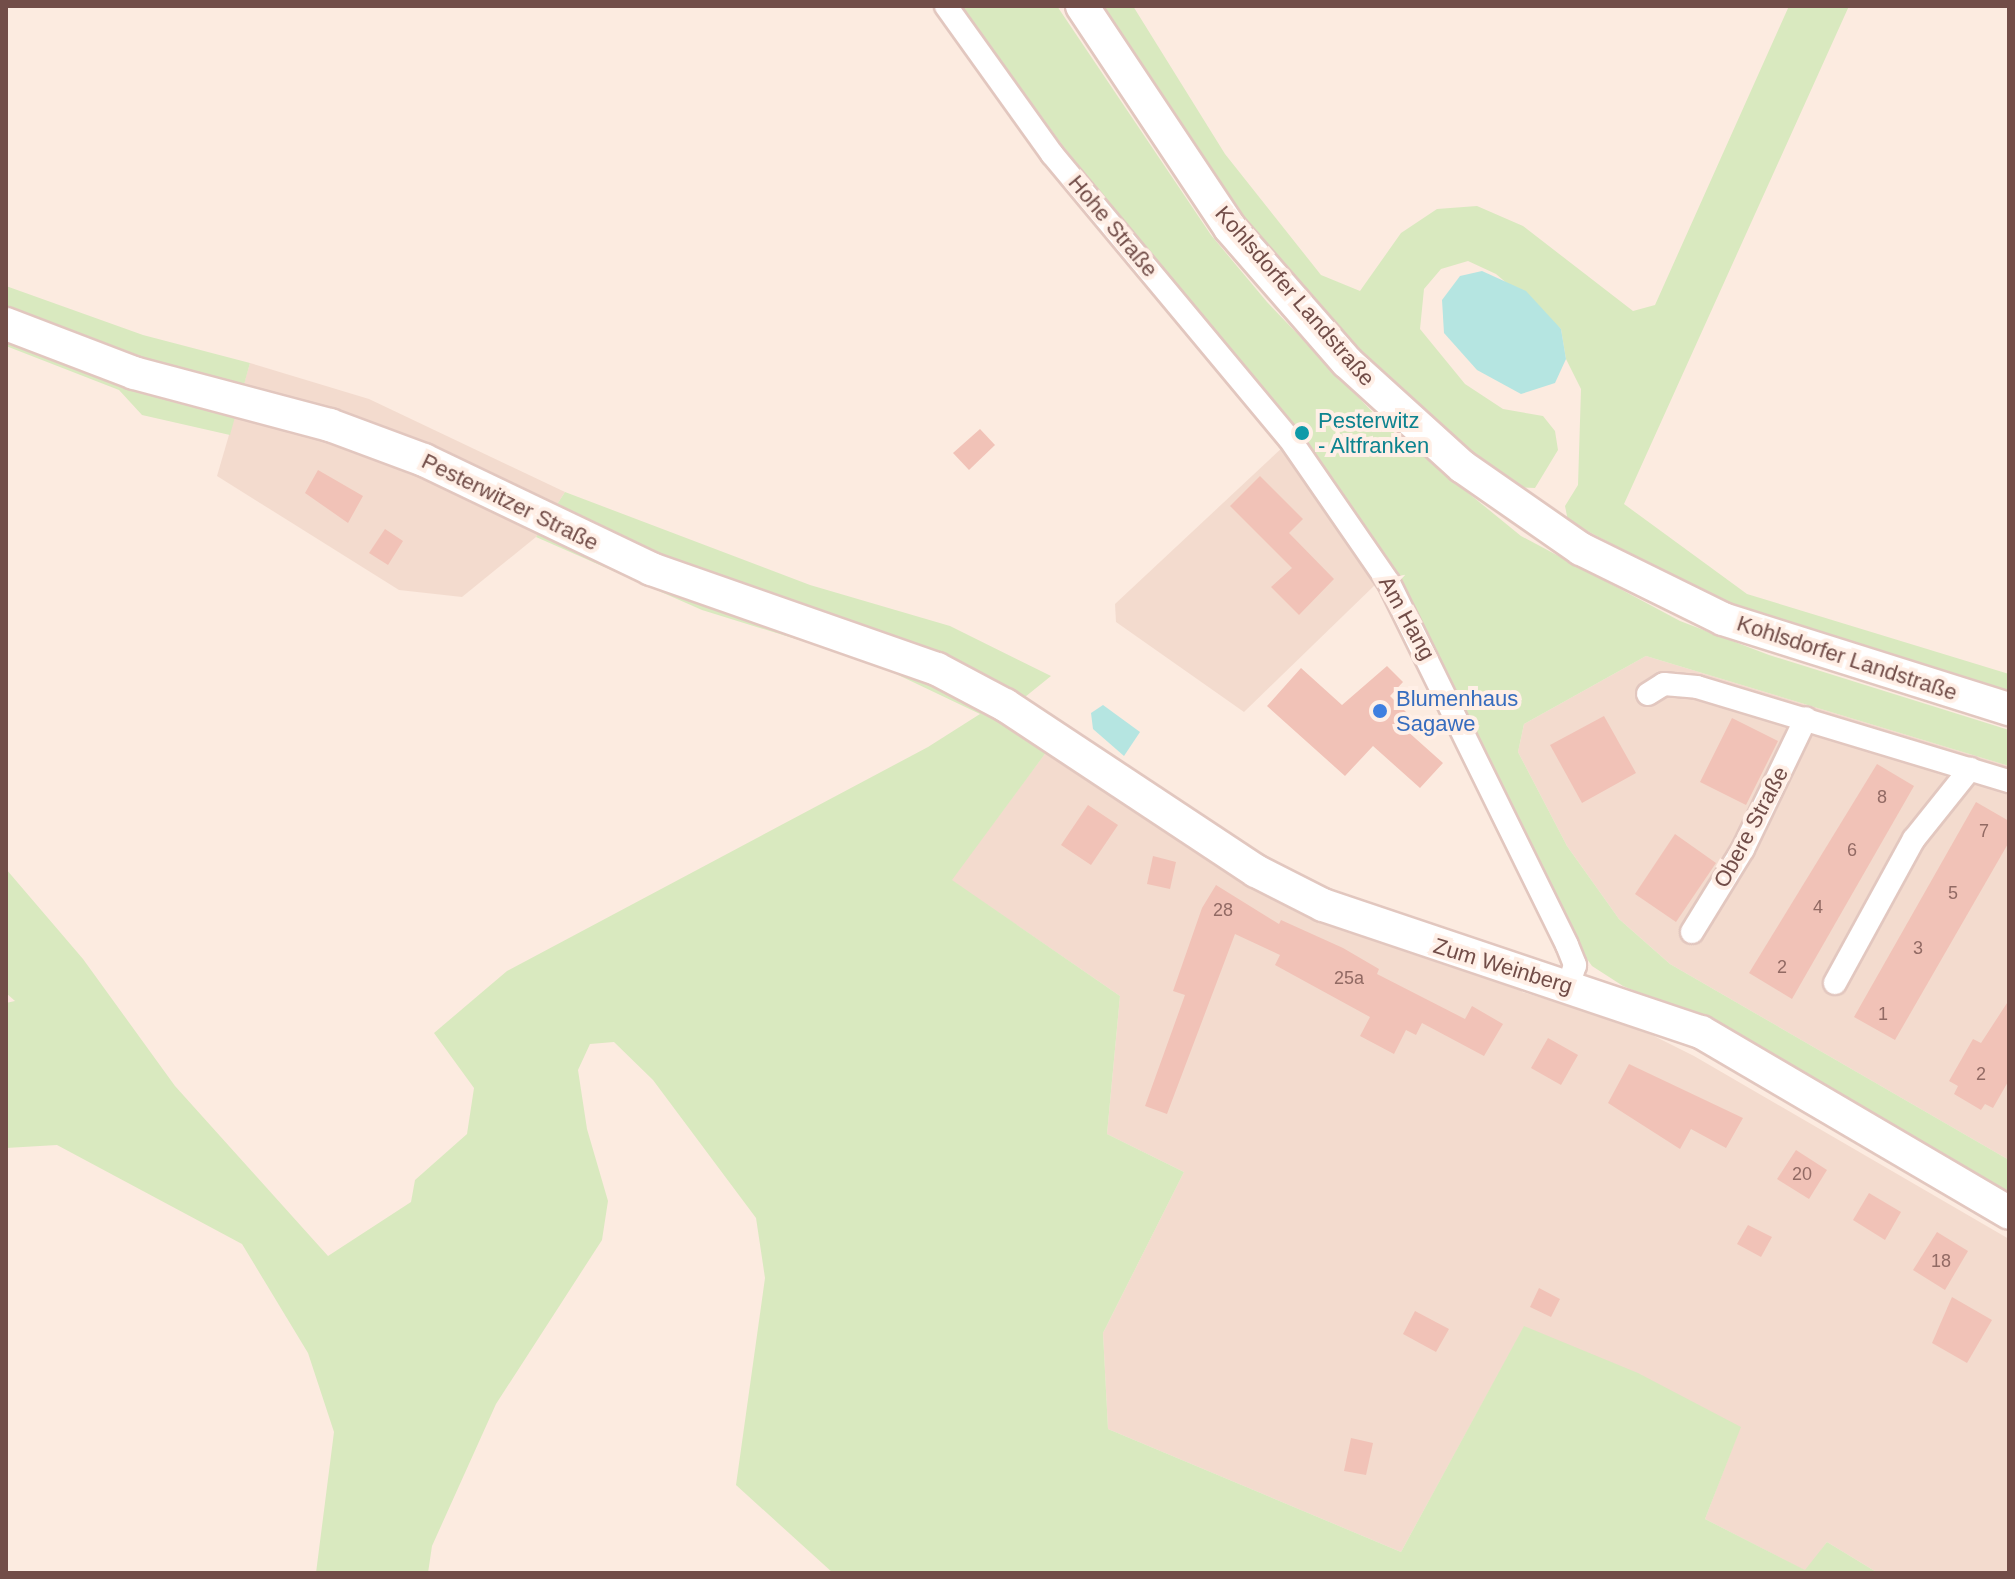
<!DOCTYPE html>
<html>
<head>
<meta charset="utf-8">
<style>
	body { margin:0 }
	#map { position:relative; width:2015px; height:1579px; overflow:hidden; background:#fcebe0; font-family:Helvetica,sans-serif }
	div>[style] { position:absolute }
	.residential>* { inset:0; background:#f3dbce }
	.green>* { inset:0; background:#d9e9bf }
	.water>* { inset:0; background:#b5e5e1 }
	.building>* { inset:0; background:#f1c2b7 }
	.roads { filter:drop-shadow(2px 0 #e2c7bf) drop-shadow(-2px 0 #e2c7bf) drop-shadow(0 2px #e2c7bf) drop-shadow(0 -2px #e2c7bf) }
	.street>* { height:22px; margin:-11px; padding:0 11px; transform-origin:11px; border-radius:11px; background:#fff }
	.secondary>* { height:32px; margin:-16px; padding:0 16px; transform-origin:16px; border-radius:16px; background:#fff }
	.dots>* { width:22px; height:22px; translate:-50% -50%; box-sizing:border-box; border:4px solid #ffefe6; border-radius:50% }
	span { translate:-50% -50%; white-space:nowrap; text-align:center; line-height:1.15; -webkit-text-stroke:8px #ffefe6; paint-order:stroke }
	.number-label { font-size:18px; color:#926a64 }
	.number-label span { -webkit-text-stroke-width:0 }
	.street-label { font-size:22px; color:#724d48 }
	.culture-label { font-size:22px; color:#0d838f }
	.left { translate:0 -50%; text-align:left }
	.shop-label { font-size:22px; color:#366cbe }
	.frame { position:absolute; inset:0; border:8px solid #724d48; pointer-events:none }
</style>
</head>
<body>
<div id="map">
	<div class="residential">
		<div style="clip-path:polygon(250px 363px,369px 399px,565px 492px,536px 537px,462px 597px,399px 590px,217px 476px)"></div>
		<div style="clip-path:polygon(1284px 446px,1378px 582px,1244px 712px,1116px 622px,1115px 604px)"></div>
		<div style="clip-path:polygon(1646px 656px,2009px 766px,2009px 1160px,1670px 964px,1619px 919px,1567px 846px,1518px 752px,1524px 724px)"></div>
		<div style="clip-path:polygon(1067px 724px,1263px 856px,1330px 891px,1530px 962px,1522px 992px,1632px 1025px,1694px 1056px,2009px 1239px,2009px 1573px,1878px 1573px,1827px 1542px,1806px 1571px,1705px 1519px,1740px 1428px,1524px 1327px,1401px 1552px,1108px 1429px,1103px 1333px,1184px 1172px,1107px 1134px,1120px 996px,951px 880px)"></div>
	</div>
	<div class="green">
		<div style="clip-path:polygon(961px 6px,1057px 6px,1211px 235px,1267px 302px,1386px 426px,1521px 536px,1680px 621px,1769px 655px,2009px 730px,2009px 766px,1646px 656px,1524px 724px,1518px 752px,1567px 846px,1619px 919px,1670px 964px,2009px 1160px,2009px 1200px,1712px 1023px,1623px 986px,1592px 966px,1562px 924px,1445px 673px,1391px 574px,1294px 434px,1063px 146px)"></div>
		<div style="clip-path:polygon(1097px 6px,1133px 6px,1225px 154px,1321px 275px,1360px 291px,1401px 233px,1437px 209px,1477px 206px,1523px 226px,1633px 311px,1655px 305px,1789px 6px,1849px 6px,1624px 504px,1747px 594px,2009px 674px,2009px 692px,1725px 603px,1568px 521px,1565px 506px,1578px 485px,1581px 389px,1566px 359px,1561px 329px,1496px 274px,1468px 261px,1441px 269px,1424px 289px,1420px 329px,1465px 384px,1503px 409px,1543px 416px,1555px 431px,1558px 450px,1535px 488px,1515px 487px,1386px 381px,1307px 297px,1206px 169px)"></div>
		<div style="clip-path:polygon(6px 286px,143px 335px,250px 363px,230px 435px,142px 415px,119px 390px,6px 346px)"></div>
		<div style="clip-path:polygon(565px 492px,810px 585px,950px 626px,1051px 676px,1025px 697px,1067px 724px,952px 880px,1120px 996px,1107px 1134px,1184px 1172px,1103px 1333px,1108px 1429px,1401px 1552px,1524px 1326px,1638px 1373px,1741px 1427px,1705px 1519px,1805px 1570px,1827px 1542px,1878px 1573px,833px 1573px,736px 1485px,765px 1278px,756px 1218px,653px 1080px,614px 1042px,590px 1044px,578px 1070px,587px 1129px,608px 1201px,602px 1240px,496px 1404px,432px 1546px,428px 1573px,316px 1573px,334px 1432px,308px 1353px,242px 1244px,57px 1145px,6px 1148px,6px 1003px,15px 1001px,6px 993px,6px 869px,83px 959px,175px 1086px,328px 1256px,411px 1202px,415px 1180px,467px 1134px,474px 1088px,434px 1033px,507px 971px,928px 747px,980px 714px,873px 663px,702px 610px,536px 537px)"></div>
	</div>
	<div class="water">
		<div style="clip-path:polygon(1482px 271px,1526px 291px,1561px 329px,1566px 359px,1555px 383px,1521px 394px,1477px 370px,1444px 333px,1442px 300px,1460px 276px)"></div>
		<div style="clip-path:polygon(1103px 705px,1140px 732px,1124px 756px,1093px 729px,1091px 713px)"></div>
	</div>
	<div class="building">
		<div style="clip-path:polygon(980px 429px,995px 445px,969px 470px,953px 453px)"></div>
		<div style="clip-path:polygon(318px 470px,363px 496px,348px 523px,305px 493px)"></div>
		<div style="clip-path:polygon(1260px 476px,1303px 519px,1289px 533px,1334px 579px,1299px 615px,1271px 587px,1292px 568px,1230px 506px)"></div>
		<div style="clip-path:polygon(385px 529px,403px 541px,388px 565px,369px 553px)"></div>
		<div style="clip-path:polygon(1387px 666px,1403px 682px,1390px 696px,1415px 721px,1406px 730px,1443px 763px,1420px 788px,1373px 746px,1345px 776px,1267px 706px,1301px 668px,1342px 705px)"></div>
		<div style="clip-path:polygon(1604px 716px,1636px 773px,1582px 803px,1550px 745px)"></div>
		<div style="clip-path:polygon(1732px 718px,1778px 741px,1746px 805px,1700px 782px)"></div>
		<div style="clip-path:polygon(1877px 764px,1914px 786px,1792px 999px,1749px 973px)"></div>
		<div style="clip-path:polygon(1976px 802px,2009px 821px,2009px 842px,1895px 1040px,1854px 1017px)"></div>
		<div style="clip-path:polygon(1088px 805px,1118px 825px,1091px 865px,1061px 845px)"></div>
		<div style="clip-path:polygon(1675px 834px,1716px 863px,1676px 922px,1635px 894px)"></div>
		<div style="clip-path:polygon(1153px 856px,1176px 862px,1170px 889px,1147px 884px)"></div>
		<div style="clip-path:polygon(1216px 885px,1279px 924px,1281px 920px,1343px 948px,1379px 969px,1377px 974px,1465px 1019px,1472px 1006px,1503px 1024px,1484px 1056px,1422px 1023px,1416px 1035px,1406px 1030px,1394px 1054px,1360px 1036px,1370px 1017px,1275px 965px,1280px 955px,1235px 934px,1167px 1114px,1145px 1106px,1185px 995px,1173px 991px,1202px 908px)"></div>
		<div style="clip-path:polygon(2009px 1000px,2009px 1080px,1993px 1108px,1985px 1104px,1981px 1110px,1954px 1094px,1958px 1086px,1949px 1081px,1973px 1039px,1981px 1043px)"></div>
		<div style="clip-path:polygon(1548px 1038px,1578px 1055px,1561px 1085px,1531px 1068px)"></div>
		<div style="clip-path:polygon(1629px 1064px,1743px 1118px,1726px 1148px,1691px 1129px,1680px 1149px,1608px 1103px)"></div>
		<div style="clip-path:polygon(1796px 1150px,1827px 1170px,1809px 1199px,1777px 1179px)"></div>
		<div style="clip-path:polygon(1869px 1193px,1901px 1212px,1885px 1240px,1853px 1220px)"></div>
		<div style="clip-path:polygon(1748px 1225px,1772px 1237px,1761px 1257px,1737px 1244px)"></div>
		<div style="clip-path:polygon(1937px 1232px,1968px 1251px,1945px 1290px,1913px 1270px)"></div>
		<div style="clip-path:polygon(1539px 1288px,1560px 1299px,1551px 1317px,1530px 1307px)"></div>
		<div style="clip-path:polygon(1952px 1297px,1992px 1320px,1967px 1363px,1932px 1343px)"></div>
		<div style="clip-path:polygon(1415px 1311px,1449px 1329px,1436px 1352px,1403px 1334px)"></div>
		<div style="clip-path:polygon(1351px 1438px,1373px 1443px,1366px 1475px,1344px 1471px)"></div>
	</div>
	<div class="roads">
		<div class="street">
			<div style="left:946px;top:6px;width:182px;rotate:54.4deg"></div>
			<div style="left:1052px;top:154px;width:370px;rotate:50.2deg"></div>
			<div style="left:1289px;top:438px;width:176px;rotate:55.4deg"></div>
			<div style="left:1389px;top:583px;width:403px;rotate:63.8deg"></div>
			<div style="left:1567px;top:945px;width:22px;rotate:68deg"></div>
			<div style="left:1575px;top:965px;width:22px;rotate:108deg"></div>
			<div style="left:1648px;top:694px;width:19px;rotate:-32deg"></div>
			<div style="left:1664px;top:684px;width:33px;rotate:5deg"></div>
			<div style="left:1697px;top:687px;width:326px;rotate:16.8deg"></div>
			<div style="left:1692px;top:932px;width:97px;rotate:-58.4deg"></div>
			<div style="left:1743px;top:849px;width:145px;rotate:-64.3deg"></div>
			<div style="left:1835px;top:983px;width:164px;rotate:-61.3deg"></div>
			<div style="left:1914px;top:839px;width:90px;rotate:-51.3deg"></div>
		</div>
		<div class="secondary">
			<div style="left:1082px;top:6px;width:267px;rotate:56.3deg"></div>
			<div style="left:1230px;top:228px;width:178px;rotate:48.9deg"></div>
			<div style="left:1347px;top:362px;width:156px;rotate:42.2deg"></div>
			<div style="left:1463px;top:467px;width:144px;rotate:34.8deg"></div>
			<div style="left:1581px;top:549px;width:158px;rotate:26.2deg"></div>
			<div style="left:1723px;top:619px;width:300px;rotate:17.5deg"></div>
			<div style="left:6px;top:324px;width:137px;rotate:20.9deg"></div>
			<div style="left:134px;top:373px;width:203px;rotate:14.9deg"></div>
			<div style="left:330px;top:425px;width:100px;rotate:20.4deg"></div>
			<div style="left:424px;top:460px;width:252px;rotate:25.6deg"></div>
			<div style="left:651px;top:569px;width:303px;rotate:19.3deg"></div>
			<div style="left:937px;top:669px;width:77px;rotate:27.9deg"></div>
			<div style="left:1005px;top:705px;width:301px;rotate:33.5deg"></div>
			<div style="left:1256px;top:871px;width:75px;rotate:26.9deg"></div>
			<div style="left:1323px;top:905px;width:399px;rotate:18.6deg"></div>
			<div style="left:1701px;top:1032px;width:357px;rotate:30.4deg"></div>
		</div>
	</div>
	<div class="dots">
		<div style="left:1302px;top:433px;background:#0f9aa8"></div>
		<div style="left:1380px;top:711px;background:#3f7fe0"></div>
	</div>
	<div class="number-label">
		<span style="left:1882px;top:797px">8</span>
		<span style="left:1984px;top:831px">7</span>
		<span style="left:1852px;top:850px">6</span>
		<span style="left:1953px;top:893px">5</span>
		<span style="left:1818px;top:907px">4</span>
		<span style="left:1223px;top:910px">28</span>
		<span style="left:1918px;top:948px">3</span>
		<span style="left:1782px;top:967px">2</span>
		<span style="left:1349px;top:978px">25a</span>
		<span style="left:1883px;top:1014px">1</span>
		<span style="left:1981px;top:1074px">2</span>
		<span style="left:1802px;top:1174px">20</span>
		<span style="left:1941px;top:1261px">18</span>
	</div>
	<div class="street-label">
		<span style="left:1113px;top:226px;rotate:50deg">Hohe Straße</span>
		<span style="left:1295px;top:296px;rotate:49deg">Kohlsdorfer Landstraße</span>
		<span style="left:510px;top:502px;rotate:26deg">Pesterwitzer Straße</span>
		<span style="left:1407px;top:618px;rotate:61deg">Am Hang</span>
		<span style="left:1847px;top:658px;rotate:18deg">Kohlsdorfer Landstraße</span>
		<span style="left:1751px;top:827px;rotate:-62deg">Obere Straße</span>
		<span style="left:1503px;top:966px;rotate:17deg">Zum Weinberg</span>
	</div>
	<div class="culture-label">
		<span class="left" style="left:1318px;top:433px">Pesterwitz<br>- Altfranken</span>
	</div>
	<div class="shop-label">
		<span class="left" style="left:1396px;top:711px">Blumenhaus<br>Sagawe</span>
	</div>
	<div class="frame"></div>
</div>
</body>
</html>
